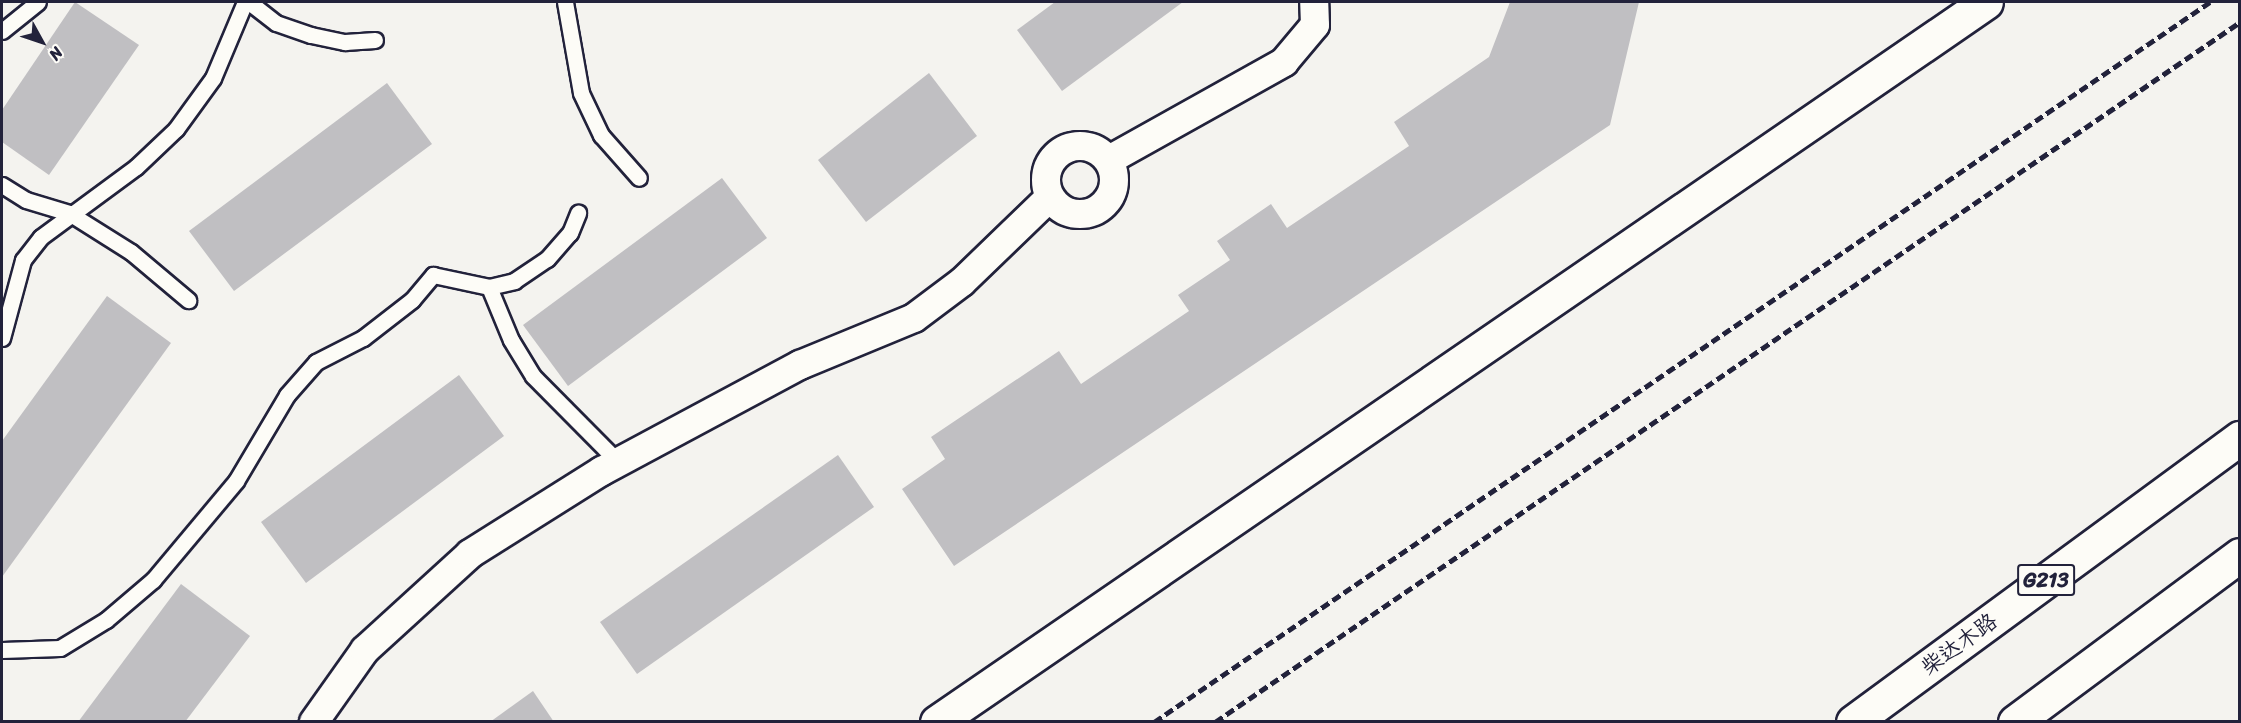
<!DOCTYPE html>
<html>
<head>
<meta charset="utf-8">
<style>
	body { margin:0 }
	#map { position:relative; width:2241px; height:723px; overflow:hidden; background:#f4f3ef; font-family:Sriracha,"LXGW WenKai TC",sans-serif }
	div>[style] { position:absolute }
	.building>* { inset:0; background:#c0bfc2 }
	.roads { filter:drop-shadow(2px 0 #22223b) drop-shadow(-2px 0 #22223b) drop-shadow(0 2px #22223b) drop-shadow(0 -2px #22223b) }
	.lane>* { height:15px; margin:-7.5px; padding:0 7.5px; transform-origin:7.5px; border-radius:7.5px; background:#fdfcf7 }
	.street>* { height:28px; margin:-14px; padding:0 14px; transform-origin:14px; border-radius:14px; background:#fdfcf7 }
	.street>.ring { margin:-14px; padding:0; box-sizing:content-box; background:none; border:28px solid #fdfcf7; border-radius:50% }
	.secondary>* { height:33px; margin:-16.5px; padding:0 16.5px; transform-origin:16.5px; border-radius:16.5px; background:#fdfcf7 }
	.highway>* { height:33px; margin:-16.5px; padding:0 16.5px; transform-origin:16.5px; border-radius:16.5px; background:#fdfcf7 }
	.rail>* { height:4.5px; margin-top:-2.25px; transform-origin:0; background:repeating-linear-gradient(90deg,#22223b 0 9px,transparent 0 13.5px) }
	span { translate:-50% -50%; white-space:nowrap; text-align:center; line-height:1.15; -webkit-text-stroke:4.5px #fdfcf7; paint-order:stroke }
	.shield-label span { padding:2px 4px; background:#fdfcf7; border:2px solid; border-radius:4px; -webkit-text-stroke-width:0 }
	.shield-label { font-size:21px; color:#22223b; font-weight:700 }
	.street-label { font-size:22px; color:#22223b }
	.frame { position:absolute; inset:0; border:3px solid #22223b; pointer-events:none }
	.north { position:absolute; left:12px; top:12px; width:60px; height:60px; -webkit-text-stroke:4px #fdfcf7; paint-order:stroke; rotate:130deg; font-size:16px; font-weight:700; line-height:24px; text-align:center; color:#22223b }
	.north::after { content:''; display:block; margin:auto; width:21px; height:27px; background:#22223b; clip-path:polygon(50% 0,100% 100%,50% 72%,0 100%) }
</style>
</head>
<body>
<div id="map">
	<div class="building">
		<div style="clip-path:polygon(75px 2px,139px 45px,49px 175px,2px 142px,2px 110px)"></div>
		<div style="clip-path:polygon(1055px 2px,1183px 2px,1062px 91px,1017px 30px)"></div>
		<div style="clip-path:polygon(1510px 2px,1639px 2px,1610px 125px,954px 566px,902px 489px,945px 459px,931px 437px,1059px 351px,1081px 384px,1189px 311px,1178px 295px,1230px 260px,1217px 241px,1271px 204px,1287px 228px,1409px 146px,1394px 122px,1489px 57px)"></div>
		<div style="clip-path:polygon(929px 73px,977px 136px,866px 222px,818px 160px)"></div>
		<div style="clip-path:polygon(387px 83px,432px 144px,234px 291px,189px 231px)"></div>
		<div style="clip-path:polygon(722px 178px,767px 238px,568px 386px,523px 325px)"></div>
		<div style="clip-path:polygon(107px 296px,171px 343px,2px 577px,2px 441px)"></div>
		<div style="clip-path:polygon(459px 375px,504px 436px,306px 583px,261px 522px)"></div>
		<div style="clip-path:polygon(838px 455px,874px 507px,637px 674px,600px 622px)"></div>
		<div style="clip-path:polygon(181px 584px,250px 636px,185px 722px,78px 722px)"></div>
		<div style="clip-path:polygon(533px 691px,554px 722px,490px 722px)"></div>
	</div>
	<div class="roads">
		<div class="lane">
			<div style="left:249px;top:2px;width:34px;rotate:38deg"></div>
			<div style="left:276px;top:23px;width:37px;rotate:19deg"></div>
			<div style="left:311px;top:35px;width:35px;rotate:12deg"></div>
			<div style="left:345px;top:42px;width:30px;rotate:-4deg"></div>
			<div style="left:565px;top:2px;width:92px;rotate:80deg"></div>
			<div style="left:581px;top:93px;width:47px;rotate:64.5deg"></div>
			<div style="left:601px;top:135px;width:57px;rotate:48.5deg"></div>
			<div style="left:2px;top:31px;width:46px;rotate:-38.9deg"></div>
			<div style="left:2px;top:185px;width:28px;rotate:32deg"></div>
			<div style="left:26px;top:200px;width:45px;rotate:16.8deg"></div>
			<div style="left:69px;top:213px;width:73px;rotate:32.2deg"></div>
			<div style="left:131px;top:252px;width:75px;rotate:40.1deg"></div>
			<div style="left:489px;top:287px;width:57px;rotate:67.5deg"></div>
			<div style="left:511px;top:340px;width:42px;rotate:58.6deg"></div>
			<div style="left:533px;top:376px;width:121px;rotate:45.3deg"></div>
			<div style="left:2px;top:338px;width:81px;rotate:-74.9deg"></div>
			<div style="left:23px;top:260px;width:29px;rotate:-52deg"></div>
			<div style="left:41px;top:237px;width:118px;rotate:-36.4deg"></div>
			<div style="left:136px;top:167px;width:55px;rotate:-43.5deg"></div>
			<div style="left:176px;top:129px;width:63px;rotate:-54deg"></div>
			<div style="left:213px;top:78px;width:82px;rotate:-67.2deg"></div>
			<div style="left:2px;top:650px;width:58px;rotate:-2deg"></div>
			<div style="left:60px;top:648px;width:54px;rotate:-31.3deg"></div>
			<div style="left:106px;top:620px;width:62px;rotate:-40.4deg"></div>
			<div style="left:153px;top:580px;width:129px;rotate:-50deg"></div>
			<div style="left:236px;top:481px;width:100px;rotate:-59.3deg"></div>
			<div style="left:287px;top:395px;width:44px;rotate:-48.7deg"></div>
			<div style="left:316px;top:362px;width:53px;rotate:-27.1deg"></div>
			<div style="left:363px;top:338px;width:62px;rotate:-37.8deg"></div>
			<div style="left:412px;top:300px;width:33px;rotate:-50deg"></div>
			<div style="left:433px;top:275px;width:57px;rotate:12.1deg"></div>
			<div style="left:489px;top:287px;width:26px;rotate:-13deg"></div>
			<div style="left:514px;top:281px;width:40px;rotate:-34deg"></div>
			<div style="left:547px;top:259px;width:35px;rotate:-49deg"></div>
			<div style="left:570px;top:233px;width:22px;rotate:-68deg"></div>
		</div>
		<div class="street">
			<div class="ring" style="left:1046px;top:146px;width:40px;height:40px"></div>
			<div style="left:1109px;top:160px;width:201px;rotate:-29.2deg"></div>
			<div style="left:1284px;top:62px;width:48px;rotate:-50deg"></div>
			<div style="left:1315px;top:25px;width:23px;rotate:-92deg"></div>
			<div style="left:314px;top:722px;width:88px;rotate:-54.7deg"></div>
			<div style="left:365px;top:650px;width:142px;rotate:-42.4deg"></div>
			<div style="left:470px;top:554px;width:156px;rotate:-32.2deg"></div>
			<div style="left:602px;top:471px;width:225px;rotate:-28.2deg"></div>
			<div style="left:800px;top:365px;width:123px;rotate:-22.4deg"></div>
			<div style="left:914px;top:318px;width:60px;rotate:-36.9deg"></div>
			<div style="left:962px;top:282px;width:122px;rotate:-44deg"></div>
		</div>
		<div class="secondary">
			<div style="left:937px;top:722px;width:1272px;rotate:-34.46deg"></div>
		</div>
		<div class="highway">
			<div style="left:1853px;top:722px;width:480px;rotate:-36.3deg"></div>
			<div style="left:2015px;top:722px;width:280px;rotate:-36.6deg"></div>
		</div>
	</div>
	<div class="rail">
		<div style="left:1154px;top:722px;width:1278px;rotate:-34.29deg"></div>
		<div style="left:1215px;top:722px;width:1241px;rotate:-34.33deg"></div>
	</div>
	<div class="shield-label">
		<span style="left:2046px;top:580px">G213</span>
	</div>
	<div class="street-label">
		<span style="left:1959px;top:644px;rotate:-36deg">柴达木路</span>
	</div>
	<div class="frame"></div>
	<div class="north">N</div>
</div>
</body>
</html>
